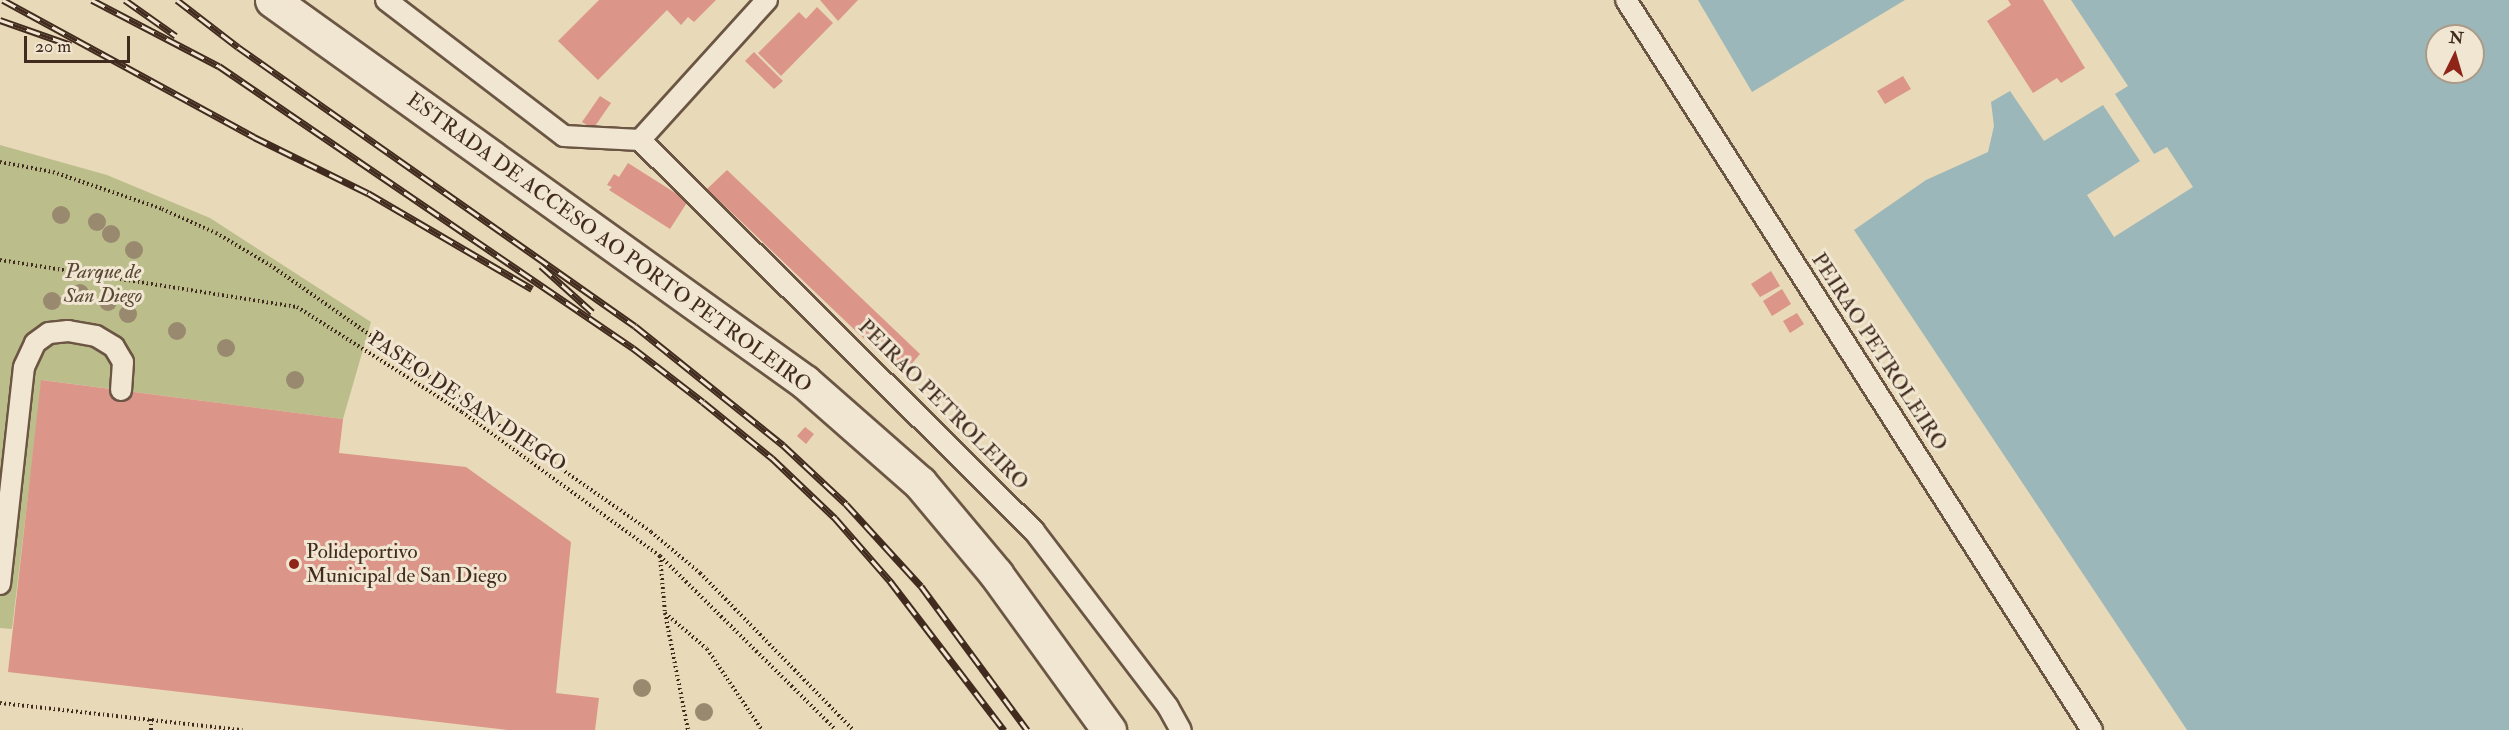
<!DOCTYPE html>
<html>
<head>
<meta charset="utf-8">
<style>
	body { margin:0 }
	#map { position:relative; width:2509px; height:730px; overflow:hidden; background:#e8d9b8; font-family:"IM FELL Double Pica",serif }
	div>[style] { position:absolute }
	.green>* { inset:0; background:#bbbe8b }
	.water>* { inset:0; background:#9cb7b9 }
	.building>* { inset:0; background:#db9589 }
	.path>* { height:4px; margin-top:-2px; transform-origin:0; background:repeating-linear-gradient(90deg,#412b1e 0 1.5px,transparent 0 4.5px) }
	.roads { filter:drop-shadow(2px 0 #6b5644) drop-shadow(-2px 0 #6b5644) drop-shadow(0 2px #6b5644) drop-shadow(0 -2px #6b5644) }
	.service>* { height:20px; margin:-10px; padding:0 10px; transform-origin:10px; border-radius:10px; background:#f0e6d1 }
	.secondary>* { height:33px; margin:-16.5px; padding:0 16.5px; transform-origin:16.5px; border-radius:16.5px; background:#f0e6d1 }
	.rail>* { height:7px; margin-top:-3.5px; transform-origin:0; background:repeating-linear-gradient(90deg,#f0e6d1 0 14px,#412b1e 0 28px); box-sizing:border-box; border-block:2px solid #412b1e }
	.trees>* { width:18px; height:18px; margin:-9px; border-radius:50%; background:#99896f }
	.dots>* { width:16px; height:16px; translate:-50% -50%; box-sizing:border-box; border:3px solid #f0e6d1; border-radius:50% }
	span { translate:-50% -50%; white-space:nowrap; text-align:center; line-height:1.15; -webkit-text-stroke:6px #f0e6d1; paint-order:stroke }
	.street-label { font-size:21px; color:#412b1e }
	.park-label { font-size:21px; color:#594834; font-style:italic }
	.poi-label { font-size:21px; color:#412b1e }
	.left { translate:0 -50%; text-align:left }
	.north { position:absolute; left:2425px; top:24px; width:60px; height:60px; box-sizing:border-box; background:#f0e6d1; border:2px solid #aa9b89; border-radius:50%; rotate:5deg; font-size:16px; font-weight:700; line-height:24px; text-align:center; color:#412b1e }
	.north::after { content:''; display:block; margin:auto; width:21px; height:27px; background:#8f2418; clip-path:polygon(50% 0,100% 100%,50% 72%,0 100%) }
	.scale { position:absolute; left:24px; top:36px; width:106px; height:27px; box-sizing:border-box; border:3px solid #412b1e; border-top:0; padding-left:8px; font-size:18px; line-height:21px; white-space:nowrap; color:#412b1e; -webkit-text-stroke:4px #f0e6d1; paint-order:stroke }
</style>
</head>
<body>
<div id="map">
	<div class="green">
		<div style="clip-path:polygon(0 145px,107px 175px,210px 218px,371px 322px,343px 419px,42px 380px,12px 629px,0 628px)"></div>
	</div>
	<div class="water">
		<div style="clip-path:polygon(1698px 0,1905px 0,1752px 92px)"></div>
		<div style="clip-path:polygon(evenodd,2071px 0,2509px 0,2509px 730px,2187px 730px,1854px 230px,1926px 180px,1988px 152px,1994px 126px,1991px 102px,2010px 91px,2044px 141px,2103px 105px,2140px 161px,2087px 195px,2114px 237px,2193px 187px,2167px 147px,2154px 154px,2115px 94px,2128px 86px,2071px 0,2437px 36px,2473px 36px,2473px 72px,2437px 72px,2437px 36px)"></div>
	</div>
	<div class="building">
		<div style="clip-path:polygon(599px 0,716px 0,694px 22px,688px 17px,681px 25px,667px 10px,598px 80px,558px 41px)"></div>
		<div style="clip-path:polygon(820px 0,858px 0,838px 21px)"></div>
		<div style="clip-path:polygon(2008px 0,2043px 0,2085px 68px,2061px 83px,2057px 78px,2033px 93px,1987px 21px,2011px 5px)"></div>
		<div style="clip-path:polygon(817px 7px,833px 23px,781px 76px,758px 53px,799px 12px,806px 19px)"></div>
		<div style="clip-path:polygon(754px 52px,783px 81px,774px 89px,745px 61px)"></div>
		<div style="clip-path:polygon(1903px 76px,1911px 89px,1885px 104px,1877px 91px)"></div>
		<div style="clip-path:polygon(600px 96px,611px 103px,593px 129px,582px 122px)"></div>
		<div style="clip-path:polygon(628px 163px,688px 201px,670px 229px,609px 190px,612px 187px,607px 185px,614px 174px,619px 177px)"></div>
		<div style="clip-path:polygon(727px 170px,920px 354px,902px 375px,707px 189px)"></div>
		<div style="clip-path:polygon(1771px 271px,1780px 286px,1760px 297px,1751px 284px)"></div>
		<div style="clip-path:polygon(1782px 289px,1791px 304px,1772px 316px,1763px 301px)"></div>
		<div style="clip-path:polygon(1797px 313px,1804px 324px,1790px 333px,1783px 321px)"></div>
		<div style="clip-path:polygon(41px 380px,343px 419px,339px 453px,466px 467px,571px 542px,556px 693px,599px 698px,595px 730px,508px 730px,8px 672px)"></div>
		<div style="clip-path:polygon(805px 427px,814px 434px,806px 444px,797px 436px)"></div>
	</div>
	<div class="path">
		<div style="left:0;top:162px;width:54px;rotate:10.7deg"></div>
		<div style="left:53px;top:172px;width:115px;rotate:18.7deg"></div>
		<div style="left:162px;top:209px;width:59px;rotate:24deg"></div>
		<div style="left:216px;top:233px;width:63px;rotate:30.7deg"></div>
		<div style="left:270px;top:265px;width:465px;rotate:35deg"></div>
		<div style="left:651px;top:532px;width:64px;rotate:39.9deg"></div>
		<div style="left:700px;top:573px;width:219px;rotate:45.7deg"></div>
		<div style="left:0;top:260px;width:301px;rotate:9deg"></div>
		<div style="left:297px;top:307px;width:196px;rotate:32.5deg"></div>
		<div style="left:462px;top:412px;width:245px;rotate:36deg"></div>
		<div style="left:660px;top:556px;width:247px;rotate:44.7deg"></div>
		<div style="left:660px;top:556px;width:57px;rotate:85deg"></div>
		<div style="left:665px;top:613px;width:119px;rotate:78.9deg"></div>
		<div style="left:665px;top:613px;width:55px;rotate:40.6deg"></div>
		<div style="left:707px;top:649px;width:98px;rotate:55.8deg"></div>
		<div style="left:0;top:703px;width:244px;rotate:6.4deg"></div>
		<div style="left:151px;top:730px;width:11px;rotate:-90deg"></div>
	</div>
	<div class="roads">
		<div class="service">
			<div style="left:386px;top:0;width:224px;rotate:37.4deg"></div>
			<div style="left:564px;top:136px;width:76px;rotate:3deg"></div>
			<div style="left:640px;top:140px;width:555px;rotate:44.78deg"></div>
			<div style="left:1034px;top:531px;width:221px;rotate:52.7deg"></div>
			<div style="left:1168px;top:707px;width:26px;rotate:61deg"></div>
			<div style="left:1626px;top:0;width:866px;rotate:57.45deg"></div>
			<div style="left:640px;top:140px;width:189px;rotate:-47.8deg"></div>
			<div style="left:0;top:584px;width:218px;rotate:-83.7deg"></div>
			<div style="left:24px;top:367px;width:26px;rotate:-65deg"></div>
			<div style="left:35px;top:343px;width:17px;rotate:-36deg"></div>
			<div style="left:49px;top:333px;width:19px;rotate:-6deg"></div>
			<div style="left:68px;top:331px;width:28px;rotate:10deg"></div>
			<div style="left:96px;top:336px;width:21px;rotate:31deg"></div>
			<div style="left:114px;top:347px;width:17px;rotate:59deg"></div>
			<div style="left:123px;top:362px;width:28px;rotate:94deg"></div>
		</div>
		<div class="secondary">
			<div style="left:272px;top:0;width:656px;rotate:35.63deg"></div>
			<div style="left:805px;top:382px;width:153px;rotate:41.3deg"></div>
			<div style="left:920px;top:483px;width:119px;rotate:50.1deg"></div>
			<div style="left:996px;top:574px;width:193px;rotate:54.1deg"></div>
		</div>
	</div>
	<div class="rail">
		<div style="left:3px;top:0;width:286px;rotate:28.6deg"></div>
		<div style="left:254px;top:137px;width:127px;rotate:26.2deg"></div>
		<div style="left:368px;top:193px;width:190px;rotate:30.3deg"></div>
		<div style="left:92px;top:0;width:143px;rotate:27.5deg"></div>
		<div style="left:219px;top:66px;width:501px;rotate:34.26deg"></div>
		<div style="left:633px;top:348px;width:88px;rotate:37.6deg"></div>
		<div style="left:703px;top:402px;width:89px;rotate:39.1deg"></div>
		<div style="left:772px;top:458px;width:87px;rotate:43.6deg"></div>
		<div style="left:835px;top:518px;width:84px;rotate:48.9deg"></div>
		<div style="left:890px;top:581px;width:188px;rotate:52.6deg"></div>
		<div style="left:125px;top:0;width:62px;rotate:35.2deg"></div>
		<div style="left:177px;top:0;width:77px;rotate:37.6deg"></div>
		<div style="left:238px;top:47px;width:485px;rotate:35.1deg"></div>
		<div style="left:635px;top:326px;width:190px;rotate:38.8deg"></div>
		<div style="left:783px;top:445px;width:86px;rotate:43.1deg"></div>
		<div style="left:846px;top:504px;width:111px;rotate:47.6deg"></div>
		<div style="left:921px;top:586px;width:179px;rotate:53.6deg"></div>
		<div style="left:0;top:20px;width:75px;rotate:19.4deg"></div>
		<div style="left:541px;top:266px;width:69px;rotate:42deg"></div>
	</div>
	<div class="trees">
		<div style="left:61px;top:215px"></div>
		<div style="left:97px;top:222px"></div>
		<div style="left:111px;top:234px"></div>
		<div style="left:134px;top:250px"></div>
		<div style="left:80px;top:293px"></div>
		<div style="left:52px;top:301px"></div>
		<div style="left:108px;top:302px"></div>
		<div style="left:128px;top:314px"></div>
		<div style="left:177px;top:331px"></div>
		<div style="left:226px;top:348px"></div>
		<div style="left:295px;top:380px"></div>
		<div style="left:642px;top:688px"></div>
		<div style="left:704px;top:712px"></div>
	</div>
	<div class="dots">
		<div style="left:294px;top:564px;background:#8f2418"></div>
	</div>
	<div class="street-label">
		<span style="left:609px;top:243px;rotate:36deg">ESTRADA DE ACCESO AO PORTO PETROLEIRO</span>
		<span style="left:1879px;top:352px;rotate:57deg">PEIRAO PETROLEIRO</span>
		<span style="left:467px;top:402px;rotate:34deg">PASEO DE SAN DIEGO</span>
		<span style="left:943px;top:405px;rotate:45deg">PEIRAO PETROLEIRO</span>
	</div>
	<div class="park-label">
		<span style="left:103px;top:284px">Parque de<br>San Diego</span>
	</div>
	<div class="poi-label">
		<span class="left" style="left:306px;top:564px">Polideportivo<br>Municipal de San Diego</span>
	</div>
	<div class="north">N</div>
	<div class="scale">20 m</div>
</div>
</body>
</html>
